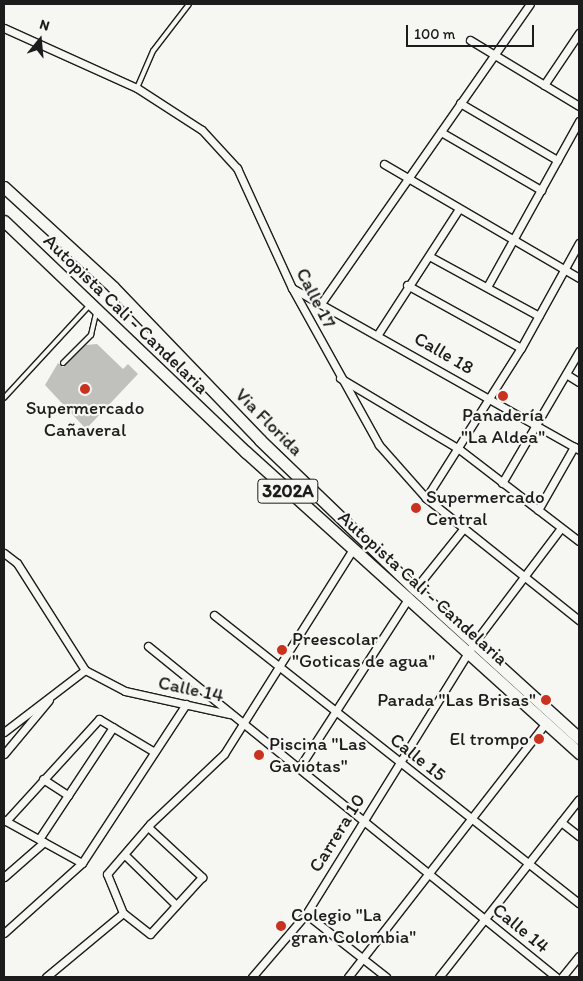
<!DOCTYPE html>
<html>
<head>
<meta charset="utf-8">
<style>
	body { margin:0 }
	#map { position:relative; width:583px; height:981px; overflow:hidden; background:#f6f6f2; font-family:Itim,sans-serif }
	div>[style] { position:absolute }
	.building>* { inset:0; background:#c0c0bd }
	.roads { filter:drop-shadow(1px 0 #1c1c1c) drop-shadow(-1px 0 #1c1c1c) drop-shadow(0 1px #1c1c1c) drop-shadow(0 -1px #1c1c1c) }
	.lane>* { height:4px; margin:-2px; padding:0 2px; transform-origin:2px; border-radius:2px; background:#f6f6f2 }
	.street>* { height:7px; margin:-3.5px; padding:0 3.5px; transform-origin:3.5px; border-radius:3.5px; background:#f6f6f2 }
	.primary>* { height:11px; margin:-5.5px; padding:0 5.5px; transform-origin:5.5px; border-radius:5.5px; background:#f6f6f2 }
	.dots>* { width:14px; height:14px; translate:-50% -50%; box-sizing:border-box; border:2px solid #f6f6f2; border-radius:50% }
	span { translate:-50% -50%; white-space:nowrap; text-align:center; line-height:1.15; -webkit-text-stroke:4.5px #f6f6f2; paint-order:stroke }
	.shield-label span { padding:1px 4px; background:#f6f6f2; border:1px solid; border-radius:4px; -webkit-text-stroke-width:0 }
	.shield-label { font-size:18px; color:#1c1c1c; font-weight:700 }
	.street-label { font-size:19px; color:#1c1c1c }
	.poi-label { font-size:19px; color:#1c1c1c }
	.left { translate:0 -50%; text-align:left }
	.right { translate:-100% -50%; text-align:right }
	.frame { position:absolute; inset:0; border:5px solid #1c1c1c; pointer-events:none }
	.north { position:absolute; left:15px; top:15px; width:50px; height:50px; -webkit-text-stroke:4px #f6f6f2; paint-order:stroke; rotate:17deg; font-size:14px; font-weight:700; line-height:20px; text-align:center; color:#1c1c1c }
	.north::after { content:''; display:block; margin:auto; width:18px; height:22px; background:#1c1c1c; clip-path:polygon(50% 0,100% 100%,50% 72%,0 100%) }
	.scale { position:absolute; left:406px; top:25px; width:128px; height:22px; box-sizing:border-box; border:2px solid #1c1c1c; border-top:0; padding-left:6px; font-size:15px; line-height:18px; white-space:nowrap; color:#1c1c1c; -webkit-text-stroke:4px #f6f6f2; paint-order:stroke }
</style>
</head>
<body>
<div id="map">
	<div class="building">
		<div style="clip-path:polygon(97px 344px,123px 369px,128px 364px,138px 374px,86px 429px,45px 385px,58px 363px,63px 367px,86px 345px)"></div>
	</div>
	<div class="roads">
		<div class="lane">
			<div style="left:137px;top:88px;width:40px;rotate:-66.6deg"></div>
			<div style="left:153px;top:51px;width:59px;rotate:-52.5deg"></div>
			<div style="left:63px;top:363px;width:40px;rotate:-45deg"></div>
			<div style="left:91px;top:335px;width:23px;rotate:-77deg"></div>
			<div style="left:4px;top:398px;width:125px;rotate:-47.3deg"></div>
		</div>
		<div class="street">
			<div style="left:4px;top:28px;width:146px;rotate:24.3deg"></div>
			<div style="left:137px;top:88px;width:77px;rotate:32.9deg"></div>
			<div style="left:202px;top:130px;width:52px;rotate:47.4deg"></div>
			<div style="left:237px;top:168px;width:132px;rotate:65.4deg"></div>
			<div style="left:292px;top:288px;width:179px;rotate:61deg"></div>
			<div style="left:379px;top:445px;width:71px;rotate:48.4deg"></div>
			<div style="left:426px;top:498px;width:196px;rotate:38.6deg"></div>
			<div style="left:470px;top:40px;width:127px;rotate:31.2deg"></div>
			<div style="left:544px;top:85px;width:63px;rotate:-56.1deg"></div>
			<div style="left:460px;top:103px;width:113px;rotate:30.4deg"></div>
			<div style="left:441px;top:132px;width:116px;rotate:30.1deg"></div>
			<div style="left:384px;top:164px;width:226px;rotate:30.3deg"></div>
			<div style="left:429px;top:256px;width:125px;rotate:28.6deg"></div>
			<div style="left:407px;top:285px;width:130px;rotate:28.9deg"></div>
			<div style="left:487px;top:287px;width:190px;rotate:-61deg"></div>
			<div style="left:292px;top:288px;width:330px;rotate:29.4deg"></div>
			<div style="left:322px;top:302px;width:363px;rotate:-55.1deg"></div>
			<div style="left:378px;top:334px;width:149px;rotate:-57.1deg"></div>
			<div style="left:566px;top:374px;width:15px;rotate:32deg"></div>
			<div style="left:340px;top:378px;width:139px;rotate:30.8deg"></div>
			<div style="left:459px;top:449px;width:151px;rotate:37.5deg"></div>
			<div style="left:502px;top:483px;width:153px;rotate:-59.7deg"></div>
			<div style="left:426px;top:498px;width:178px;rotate:-57.7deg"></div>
			<div style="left:521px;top:348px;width:120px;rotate:-61.1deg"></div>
			<div style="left:538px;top:510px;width:73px;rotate:-60.3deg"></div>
			<div style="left:4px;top:553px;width:16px;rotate:38deg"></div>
			<div style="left:17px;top:563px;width:127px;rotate:57.6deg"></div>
			<div style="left:85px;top:670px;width:45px;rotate:27.7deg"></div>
			<div style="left:125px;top:691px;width:107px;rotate:12.5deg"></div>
			<div style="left:415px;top:589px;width:77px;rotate:-51.3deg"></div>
			<div style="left:214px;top:615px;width:465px;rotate:38.3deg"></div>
			<div style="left:148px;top:646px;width:525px;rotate:39.05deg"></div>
			<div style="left:4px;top:732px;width:102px;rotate:-37.4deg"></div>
			<div style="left:4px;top:754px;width:70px;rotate:-50.2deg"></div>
			<div style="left:299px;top:768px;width:201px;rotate:-57.2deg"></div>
			<div style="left:43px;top:779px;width:30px;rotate:33deg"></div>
			<div style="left:4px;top:820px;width:89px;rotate:28.9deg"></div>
			<div style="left:6px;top:821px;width:138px;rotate:-47.6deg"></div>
			<div style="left:99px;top:719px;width:63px;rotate:30.7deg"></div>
			<div style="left:561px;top:822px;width:23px;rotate:38deg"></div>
			<div style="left:148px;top:827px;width:74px;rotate:42.8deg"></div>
			<div style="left:202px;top:877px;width:77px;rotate:132.4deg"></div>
			<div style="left:150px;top:934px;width:34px;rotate:-142deg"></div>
			<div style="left:123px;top:913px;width:42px;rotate:-112.3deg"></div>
			<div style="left:107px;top:874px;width:66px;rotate:-49.3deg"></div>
			<div style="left:150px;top:824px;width:102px;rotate:-43.4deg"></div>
			<div style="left:224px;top:754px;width:242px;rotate:-57.8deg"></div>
			<div style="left:39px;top:839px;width:134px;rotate:-56.5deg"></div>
			<div style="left:126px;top:856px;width:70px;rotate:44.4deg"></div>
			<div style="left:4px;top:877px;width:53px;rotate:-41.2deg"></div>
			<div style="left:306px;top:914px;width:102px;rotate:38.2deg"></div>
			<div style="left:4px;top:933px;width:105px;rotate:-41.9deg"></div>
			<div style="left:82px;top:863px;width:190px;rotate:-56.8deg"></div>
			<div style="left:46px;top:977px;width:100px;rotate:-39.7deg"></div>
			<div style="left:252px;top:977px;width:83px;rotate:-49.4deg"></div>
			<div style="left:306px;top:914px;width:319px;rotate:-58.2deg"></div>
			<div style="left:474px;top:643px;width:144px;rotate:-52.9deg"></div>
			<div style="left:348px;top:977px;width:322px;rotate:-52.1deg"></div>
			<div style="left:439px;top:977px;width:226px;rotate:-51.8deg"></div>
			<div style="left:562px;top:977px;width:27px;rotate:-51deg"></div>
		</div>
		<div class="primary">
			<div style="left:4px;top:187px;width:148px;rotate:42.5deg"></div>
			<div style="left:113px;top:287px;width:212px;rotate:46.1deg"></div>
			<div style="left:260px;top:440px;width:215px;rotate:43.9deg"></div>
			<div style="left:415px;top:589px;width:222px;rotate:42.3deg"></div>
			<div style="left:4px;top:221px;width:335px;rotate:43.7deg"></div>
			<div style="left:246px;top:452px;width:449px;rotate:42.1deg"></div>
		</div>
	</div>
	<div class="dots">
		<div style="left:85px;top:389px;background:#c8321e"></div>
		<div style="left:503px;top:396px;background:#c8321e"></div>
		<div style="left:416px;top:508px;background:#c8321e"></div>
		<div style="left:282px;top:650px;background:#c8321e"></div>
		<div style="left:546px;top:700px;background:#c8321e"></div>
		<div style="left:539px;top:739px;background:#c8321e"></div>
		<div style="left:259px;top:755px;background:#c8321e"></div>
		<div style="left:281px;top:926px;background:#c8321e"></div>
	</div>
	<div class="shield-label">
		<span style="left:288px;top:491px">3202A</span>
	</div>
	<div class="street-label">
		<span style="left:316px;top:298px;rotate:63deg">Calle 17</span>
		<span style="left:126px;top:314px;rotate:44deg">Autopista Cali - Candelaria</span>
		<span style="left:444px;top:353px;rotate:30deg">Calle 18</span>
		<span style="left:269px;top:422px;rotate:45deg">Via Florida</span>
		<span style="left:423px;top:588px;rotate:42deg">Autopista Cali - Candelaria</span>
		<span style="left:191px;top:689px;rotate:12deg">Calle 14</span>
		<span style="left:418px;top:757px;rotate:38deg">Calle 15</span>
		<span style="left:337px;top:833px;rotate:-58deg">Carrera 10</span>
		<span style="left:521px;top:928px;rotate:39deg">Calle 14</span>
	</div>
	<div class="poi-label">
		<span style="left:85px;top:419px">Supermercado<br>Cañaveral</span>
		<span style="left:503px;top:426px">Panadería<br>"La Aldea"</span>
		<span class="left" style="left:426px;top:508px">Supermercado<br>Central</span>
		<span class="left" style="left:292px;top:650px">Preescolar<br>"Goticas de agua"</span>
		<span class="right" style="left:536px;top:700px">Parada "Las Brisas"</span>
		<span class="right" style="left:529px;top:739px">El trompo</span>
		<span class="left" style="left:269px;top:755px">Piscina "Las<br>Gaviotas"</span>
		<span class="left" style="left:291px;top:926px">Colegio "La<br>gran Colombia"</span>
	</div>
	<div class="frame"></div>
	<div class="north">N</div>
	<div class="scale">100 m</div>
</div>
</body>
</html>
